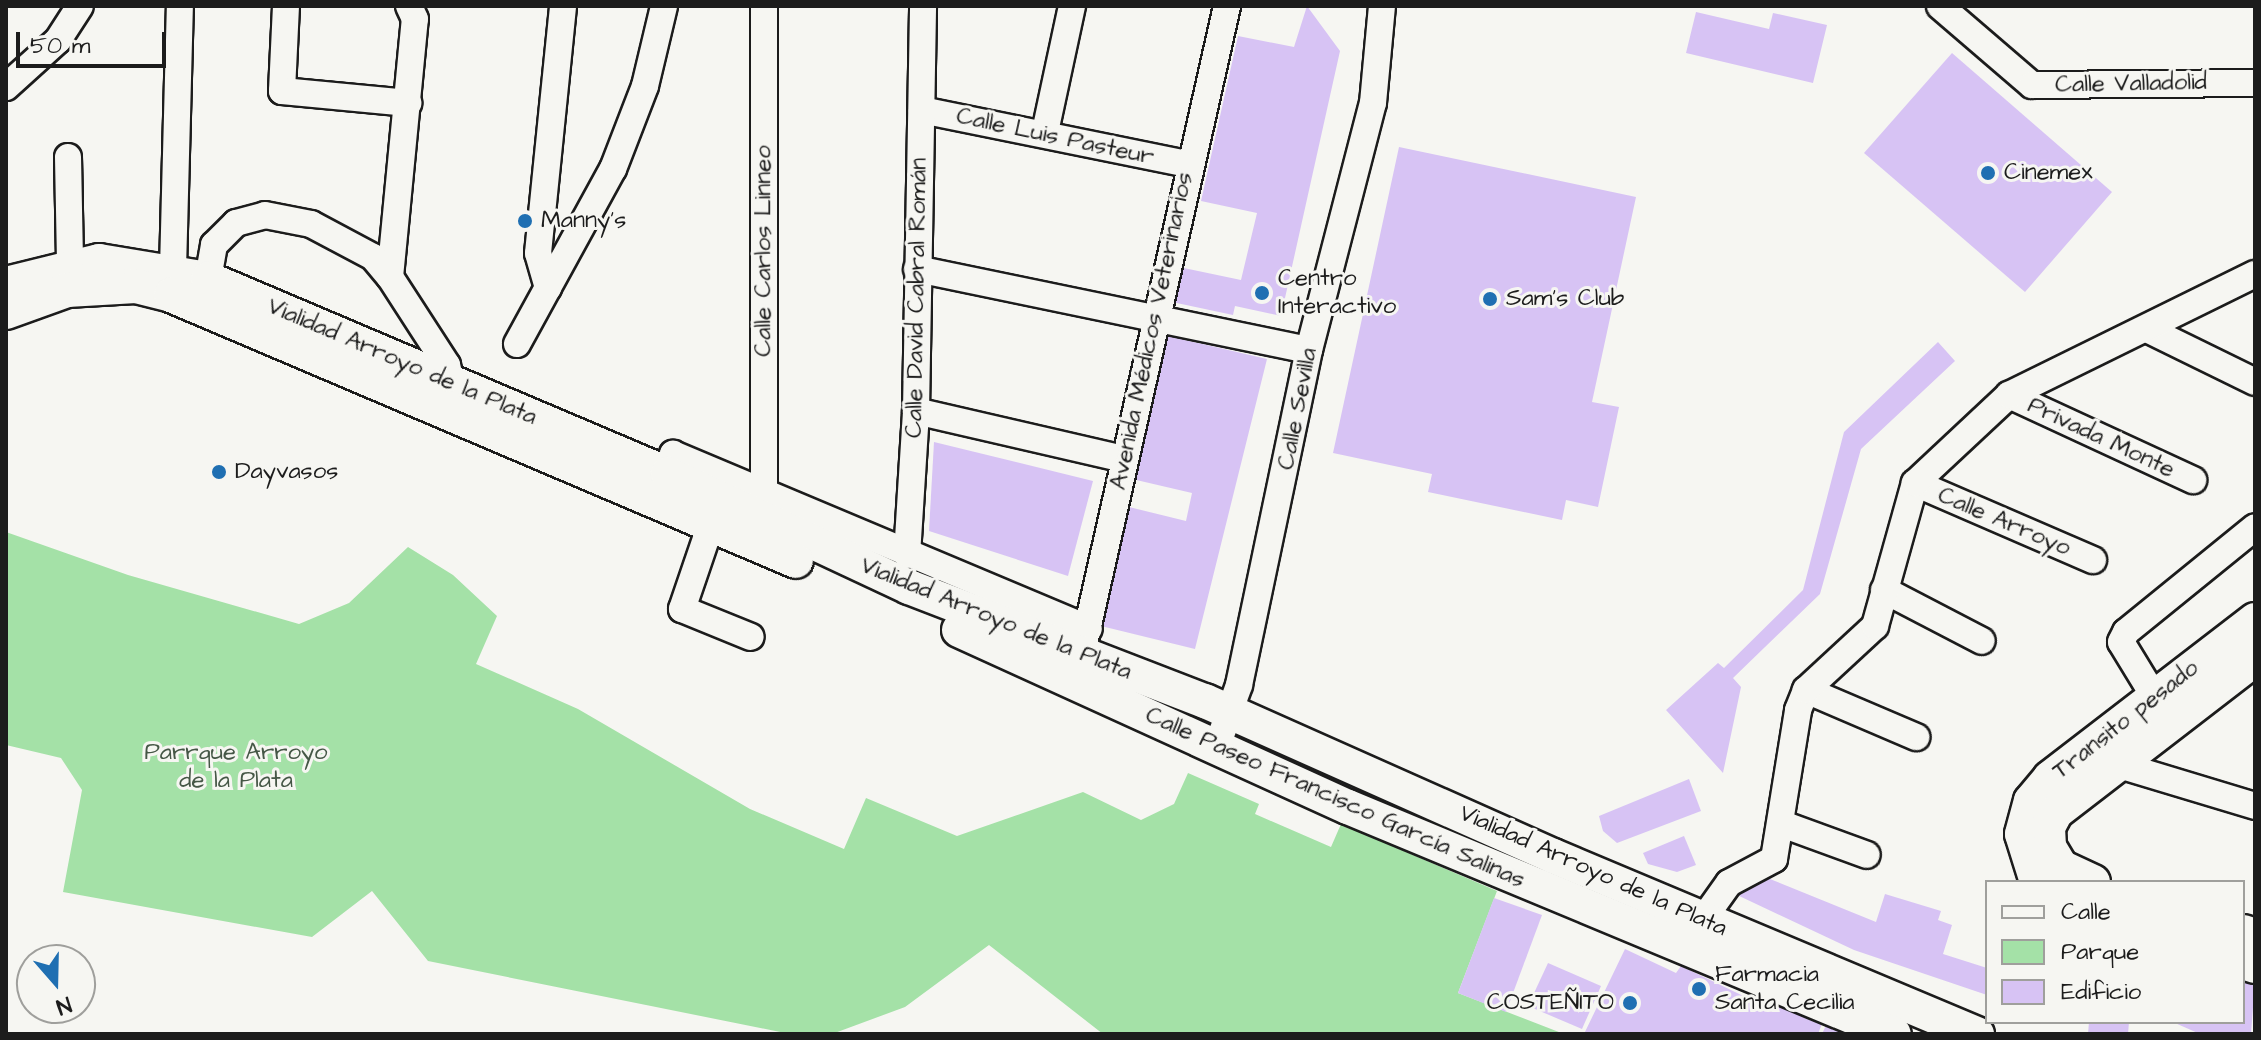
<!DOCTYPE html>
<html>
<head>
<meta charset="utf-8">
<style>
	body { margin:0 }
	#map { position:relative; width:2261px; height:1040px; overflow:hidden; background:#f6f6f2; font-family:"Architects Daughter",sans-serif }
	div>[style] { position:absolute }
	.green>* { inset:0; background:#a4e1a7 }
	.building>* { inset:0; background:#d7c3f4 }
	.roads { filter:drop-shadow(2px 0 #1c1c1c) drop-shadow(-2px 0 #1c1c1c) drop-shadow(0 2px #1c1c1c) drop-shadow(0 -2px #1c1c1c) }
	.minor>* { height:26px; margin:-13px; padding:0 13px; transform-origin:13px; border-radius:13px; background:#f6f6f2 }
	.major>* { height:34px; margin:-17px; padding:0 17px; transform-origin:17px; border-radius:17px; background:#f6f6f2 }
	.dots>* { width:22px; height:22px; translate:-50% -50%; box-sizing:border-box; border:4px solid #f6f6f2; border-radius:50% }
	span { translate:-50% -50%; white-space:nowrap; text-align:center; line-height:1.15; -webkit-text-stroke:6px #f6f6f2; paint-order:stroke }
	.street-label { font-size:24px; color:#1c1c1c }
	.poi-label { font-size:24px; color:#1c1c1c }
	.left { translate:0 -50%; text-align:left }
	.right { translate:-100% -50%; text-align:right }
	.park-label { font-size:24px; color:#455746 }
	.frame { position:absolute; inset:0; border:8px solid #1c1c1c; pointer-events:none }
	.legend { position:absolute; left:1985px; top:880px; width:260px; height:144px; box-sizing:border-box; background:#f6f6f2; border:2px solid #9f9f9c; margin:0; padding:10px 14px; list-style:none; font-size:24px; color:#1c1c1c }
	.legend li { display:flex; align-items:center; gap:16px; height:40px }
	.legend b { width:40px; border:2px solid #9f9f9c }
	.north { position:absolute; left:16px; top:944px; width:80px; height:80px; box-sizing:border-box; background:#f6f6f2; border:2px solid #9f9f9c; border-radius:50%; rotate:160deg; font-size:22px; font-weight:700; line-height:32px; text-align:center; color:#1c1c1c }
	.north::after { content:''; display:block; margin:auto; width:28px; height:36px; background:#1f6fb2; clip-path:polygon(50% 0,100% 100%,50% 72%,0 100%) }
	.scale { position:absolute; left:16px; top:32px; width:150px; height:36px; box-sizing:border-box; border:4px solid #1c1c1c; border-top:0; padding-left:10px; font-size:24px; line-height:28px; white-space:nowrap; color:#1c1c1c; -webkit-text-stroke:6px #f6f6f2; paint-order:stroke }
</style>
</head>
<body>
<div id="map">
	<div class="green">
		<div style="clip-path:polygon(6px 532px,128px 575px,299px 624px,349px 603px,408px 547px,453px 575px,497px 616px,476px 664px,578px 709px,750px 809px,844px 849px,866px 798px,957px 836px,1083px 792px,1141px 820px,1174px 804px,1188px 773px,1259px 804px,1255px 814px,1331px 847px,1341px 824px,1497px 891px,1458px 993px,1564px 1034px,1103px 1034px,989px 945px,905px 1007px,832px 1034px,790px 1034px,428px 961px,372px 891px,312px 937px,63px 892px,82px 790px,61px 758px,6px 745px)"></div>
	</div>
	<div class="building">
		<div style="clip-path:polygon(1307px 6px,1340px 51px,1281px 316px,1235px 306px,1233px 315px,1172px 302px,1179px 267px,1241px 280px,1257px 213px,1201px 201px,1238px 36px,1294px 47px)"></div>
		<div style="clip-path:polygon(1696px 12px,1769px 29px,1773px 13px,1827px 25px,1813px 83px,1686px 53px)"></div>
		<div style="clip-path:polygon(1952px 53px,2112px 192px,2025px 292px,1864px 153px)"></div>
		<div style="clip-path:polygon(1399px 147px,1636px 197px,1592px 402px,1619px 407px,1598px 507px,1566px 500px,1562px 520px,1428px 492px,1432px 474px,1333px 453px)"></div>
		<div style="clip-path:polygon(1168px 336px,1267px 359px,1195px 649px,1101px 626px,1129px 507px,1186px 521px,1192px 493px,1132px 479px)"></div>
		<div style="clip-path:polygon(1938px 342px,1955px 361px,1861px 449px,1820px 594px,1733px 678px,1741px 687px,1723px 773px,1666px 710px,1718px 663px,1724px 668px,1803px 590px,1844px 432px)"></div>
		<div style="clip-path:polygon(934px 442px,1093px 481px,1068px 576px,929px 531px)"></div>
		<div style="clip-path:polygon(1689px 779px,1701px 811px,1617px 843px,1603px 831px,1599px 816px)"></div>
		<div style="clip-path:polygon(1684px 836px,1696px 865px,1677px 872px,1648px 864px,1643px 853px)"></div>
		<div style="clip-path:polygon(1765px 877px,1876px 922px,1885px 894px,1941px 911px,1938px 920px,1952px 925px,1943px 954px,1987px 968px,1987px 995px,1854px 950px,1735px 894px)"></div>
		<div style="clip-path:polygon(1494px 898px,1542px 915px,1506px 1012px,1458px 993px)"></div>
		<div style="clip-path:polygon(1625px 949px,1676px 973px,1681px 966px,1762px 1005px,1768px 997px,1823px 1021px,1818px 1034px,1584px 1034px)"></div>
		<div style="clip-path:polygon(1548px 963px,1601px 986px,1582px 1029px,1528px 1006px)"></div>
		<div style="clip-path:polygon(2243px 977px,2255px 981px,2251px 1034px,2200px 1034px,2175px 1023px,2243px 1022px)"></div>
		<div style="clip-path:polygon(1828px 1021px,1860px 1034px,1822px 1034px)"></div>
		<div style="clip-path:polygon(2089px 1022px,2129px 1022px,2128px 1034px,2088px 1034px)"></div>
	</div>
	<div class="roads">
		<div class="minor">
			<div style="left:286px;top:6px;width:85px;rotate:92.7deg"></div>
			<div style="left:282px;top:91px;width:127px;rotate:5.4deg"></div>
			<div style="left:764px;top:6px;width:490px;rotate:90deg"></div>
			<div style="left:1940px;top:6px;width:121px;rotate:40.7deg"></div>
			<div style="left:2032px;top:85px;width:223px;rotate:-0.5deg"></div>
			<div style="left:6px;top:87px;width:70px;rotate:-42.1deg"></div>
			<div style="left:58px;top:40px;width:40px;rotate:-57.1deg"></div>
			<div style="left:922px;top:110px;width:271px;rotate:11.5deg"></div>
			<div style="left:1045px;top:132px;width:129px;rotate:-77.9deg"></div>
			<div style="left:68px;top:157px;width:108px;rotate:88.9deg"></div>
			<div style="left:173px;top:269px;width:263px;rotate:-88.5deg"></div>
			<div style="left:917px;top:269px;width:400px;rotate:11.7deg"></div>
			<div style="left:390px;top:277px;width:259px;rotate:-84.5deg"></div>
			<div style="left:415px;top:19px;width:14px;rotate:-115deg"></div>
			<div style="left:208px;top:279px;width:35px;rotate:-80deg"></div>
			<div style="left:214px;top:245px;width:31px;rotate:-45deg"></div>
			<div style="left:236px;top:223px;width:30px;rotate:-15deg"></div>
			<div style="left:265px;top:215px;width:47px;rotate:11.1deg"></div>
			<div style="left:311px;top:224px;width:70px;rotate:28deg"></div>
			<div style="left:373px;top:257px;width:26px;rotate:50deg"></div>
			<div style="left:390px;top:277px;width:105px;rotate:57.1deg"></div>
			<div style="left:447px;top:365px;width:28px;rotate:77deg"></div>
			<div style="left:548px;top:288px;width:36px;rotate:-106deg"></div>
			<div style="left:538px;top:253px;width:248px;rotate:-84.2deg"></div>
			<div style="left:2147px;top:329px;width:120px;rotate:26.1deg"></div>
			<div style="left:517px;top:344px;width:200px;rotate:-61.3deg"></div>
			<div style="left:613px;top:169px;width:89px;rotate:-68.9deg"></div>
			<div style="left:645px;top:86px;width:82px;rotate:-76.6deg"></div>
			<div style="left:2009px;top:395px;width:203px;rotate:24.8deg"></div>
			<div style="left:916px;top:411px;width:213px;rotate:13deg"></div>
			<div style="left:668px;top:474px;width:21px;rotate:-76deg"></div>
			<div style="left:673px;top:454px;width:451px;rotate:22.8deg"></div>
			<div style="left:1915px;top:483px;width:194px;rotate:23.4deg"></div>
			<div style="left:711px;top:524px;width:90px;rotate:108.8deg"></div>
			<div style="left:682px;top:609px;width:74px;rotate:22.1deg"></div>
			<div style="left:907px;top:555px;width:144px;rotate:-86.4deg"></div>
			<div style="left:916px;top:411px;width:405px;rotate:-89deg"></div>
			<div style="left:1884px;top:590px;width:110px;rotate:27.5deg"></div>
			<div style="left:1078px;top:670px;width:681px;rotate:-77.35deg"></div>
			<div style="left:1806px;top:690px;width:120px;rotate:23.1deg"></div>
			<div style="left:2154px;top:696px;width:63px;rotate:-121.4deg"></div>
			<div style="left:2121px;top:642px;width:11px;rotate:-63deg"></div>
			<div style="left:2126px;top:632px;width:166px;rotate:-39.1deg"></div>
			<div style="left:1216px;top:749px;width:68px;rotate:-70.2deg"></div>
			<div style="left:1239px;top:685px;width:342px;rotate:-78.2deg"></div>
			<div style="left:1309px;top:350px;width:255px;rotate:-75.5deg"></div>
			<div style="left:1373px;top:103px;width:97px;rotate:-84.7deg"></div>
			<div style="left:2116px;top:764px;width:145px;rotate:16.8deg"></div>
			<div style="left:1782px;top:824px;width:90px;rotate:20deg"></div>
			<div style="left:1694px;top:932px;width:60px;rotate:-54.5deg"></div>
			<div style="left:1729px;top:883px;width:51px;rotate:-28.1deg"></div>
			<div style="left:1774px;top:859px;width:151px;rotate:-80.8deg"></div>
			<div style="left:1798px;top:710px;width:22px;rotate:-68deg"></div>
			<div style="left:1806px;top:690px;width:94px;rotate:-42.8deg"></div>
			<div style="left:1875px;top:626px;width:148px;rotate:-74.4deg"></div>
			<div style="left:1915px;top:483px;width:129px;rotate:-43.1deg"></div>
			<div style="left:2009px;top:395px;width:274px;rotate:-26.2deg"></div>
		</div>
		<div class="major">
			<div style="left:6px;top:284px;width:96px;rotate:-13.9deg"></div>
			<div style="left:99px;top:261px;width:110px;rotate:9.4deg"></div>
			<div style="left:208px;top:279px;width:500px;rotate:23deg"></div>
			<div style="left:668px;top:474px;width:266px;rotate:25.1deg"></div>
			<div style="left:909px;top:587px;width:317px;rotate:21.1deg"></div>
			<div style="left:1205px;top:701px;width:381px;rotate:24deg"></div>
			<div style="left:1553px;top:856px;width:460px;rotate:22.8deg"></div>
			<div style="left:6px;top:312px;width:65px;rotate:-19.8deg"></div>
			<div style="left:67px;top:290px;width:69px;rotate:-3.3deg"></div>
			<div style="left:136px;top:286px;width:36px;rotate:14deg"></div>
			<div style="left:171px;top:295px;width:679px;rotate:23.05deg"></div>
			<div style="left:959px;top:630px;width:427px;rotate:24.5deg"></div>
			<div style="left:1348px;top:807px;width:591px;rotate:22.58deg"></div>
			<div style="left:2037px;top:882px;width:50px;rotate:-107.4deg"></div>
			<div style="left:2022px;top:834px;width:34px;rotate:-75deg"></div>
			<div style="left:2031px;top:801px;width:30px;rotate:-50deg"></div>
			<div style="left:2050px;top:778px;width:259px;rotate:-37.6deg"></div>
			<div style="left:2093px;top:882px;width:35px;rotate:-155deg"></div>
			<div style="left:2061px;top:867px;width:23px;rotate:-121deg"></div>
			<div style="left:2049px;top:847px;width:20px;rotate:-93deg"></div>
			<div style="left:2048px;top:827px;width:17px;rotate:-62deg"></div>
			<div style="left:2056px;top:812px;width:251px;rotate:-37.6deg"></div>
			<div style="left:2243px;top:932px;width:13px;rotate:18deg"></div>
			<div style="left:2243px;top:962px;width:13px;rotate:18deg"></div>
		</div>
	</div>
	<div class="dots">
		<div style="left:1988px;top:173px;background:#1f6fb2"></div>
		<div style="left:525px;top:221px;background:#1f6fb2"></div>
		<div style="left:1262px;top:293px;background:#1f6fb2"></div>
		<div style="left:1490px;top:299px;background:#1f6fb2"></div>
		<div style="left:219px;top:472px;background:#1f6fb2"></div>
		<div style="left:1699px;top:989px;background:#1f6fb2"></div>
		<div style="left:1630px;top:1003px;background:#1f6fb2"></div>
	</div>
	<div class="street-label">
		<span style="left:2131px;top:84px;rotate:-1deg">Calle Valladolid</span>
		<span style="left:1055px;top:137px;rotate:12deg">Calle Luis Pasteur</span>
		<span style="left:764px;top:251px;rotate:-90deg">Calle Carlos Linneo</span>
		<span style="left:917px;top:298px;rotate:-89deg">Calle David Cabral Román</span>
		<span style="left:1152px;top:331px;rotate:-78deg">Avenida Médicos Veterinarios</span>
		<span style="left:402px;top:362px;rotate:23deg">Vialidad Arroyo de la Plata</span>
		<span style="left:1298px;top:409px;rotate:-79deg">Calle Sevilla</span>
		<span style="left:2101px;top:438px;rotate:25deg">Privada Monte</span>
		<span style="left:2004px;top:522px;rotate:23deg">Calle Arroyo</span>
		<span style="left:996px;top:619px;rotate:22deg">Vialidad Arroyo de la Plata</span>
		<span style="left:2126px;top:720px;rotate:-38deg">Transito pesado</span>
		<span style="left:1335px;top:798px;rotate:24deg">Calle Paseo Francisco García Salinas</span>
		<span style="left:1593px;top:871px;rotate:24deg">Vialidad Arroyo de la Plata</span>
	</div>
	<div class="poi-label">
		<span class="left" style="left:2004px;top:173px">Cinemex</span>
		<span class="left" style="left:541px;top:221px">Manny's</span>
		<span class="left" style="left:1278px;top:293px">Centro<br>Interactivo</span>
		<span class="left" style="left:1506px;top:299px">Sam's Club</span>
		<span class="left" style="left:235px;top:472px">Dayvasos</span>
		<span class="left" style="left:1715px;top:989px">Farmacia<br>Santa Cecilia</span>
		<span class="right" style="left:1614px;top:1003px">COSTEÑITO</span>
	</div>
	<div class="park-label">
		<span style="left:236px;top:767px">Parrque Arroyo<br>de la Plata</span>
	</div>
	<div class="frame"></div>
	<ul class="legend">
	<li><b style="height:10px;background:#f6f6f2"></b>Calle</li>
	<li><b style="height:22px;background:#a4e1a7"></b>Parque</li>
	<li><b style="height:22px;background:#d7c3f4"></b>Edificio</li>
	</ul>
	<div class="north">N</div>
	<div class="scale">50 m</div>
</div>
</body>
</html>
